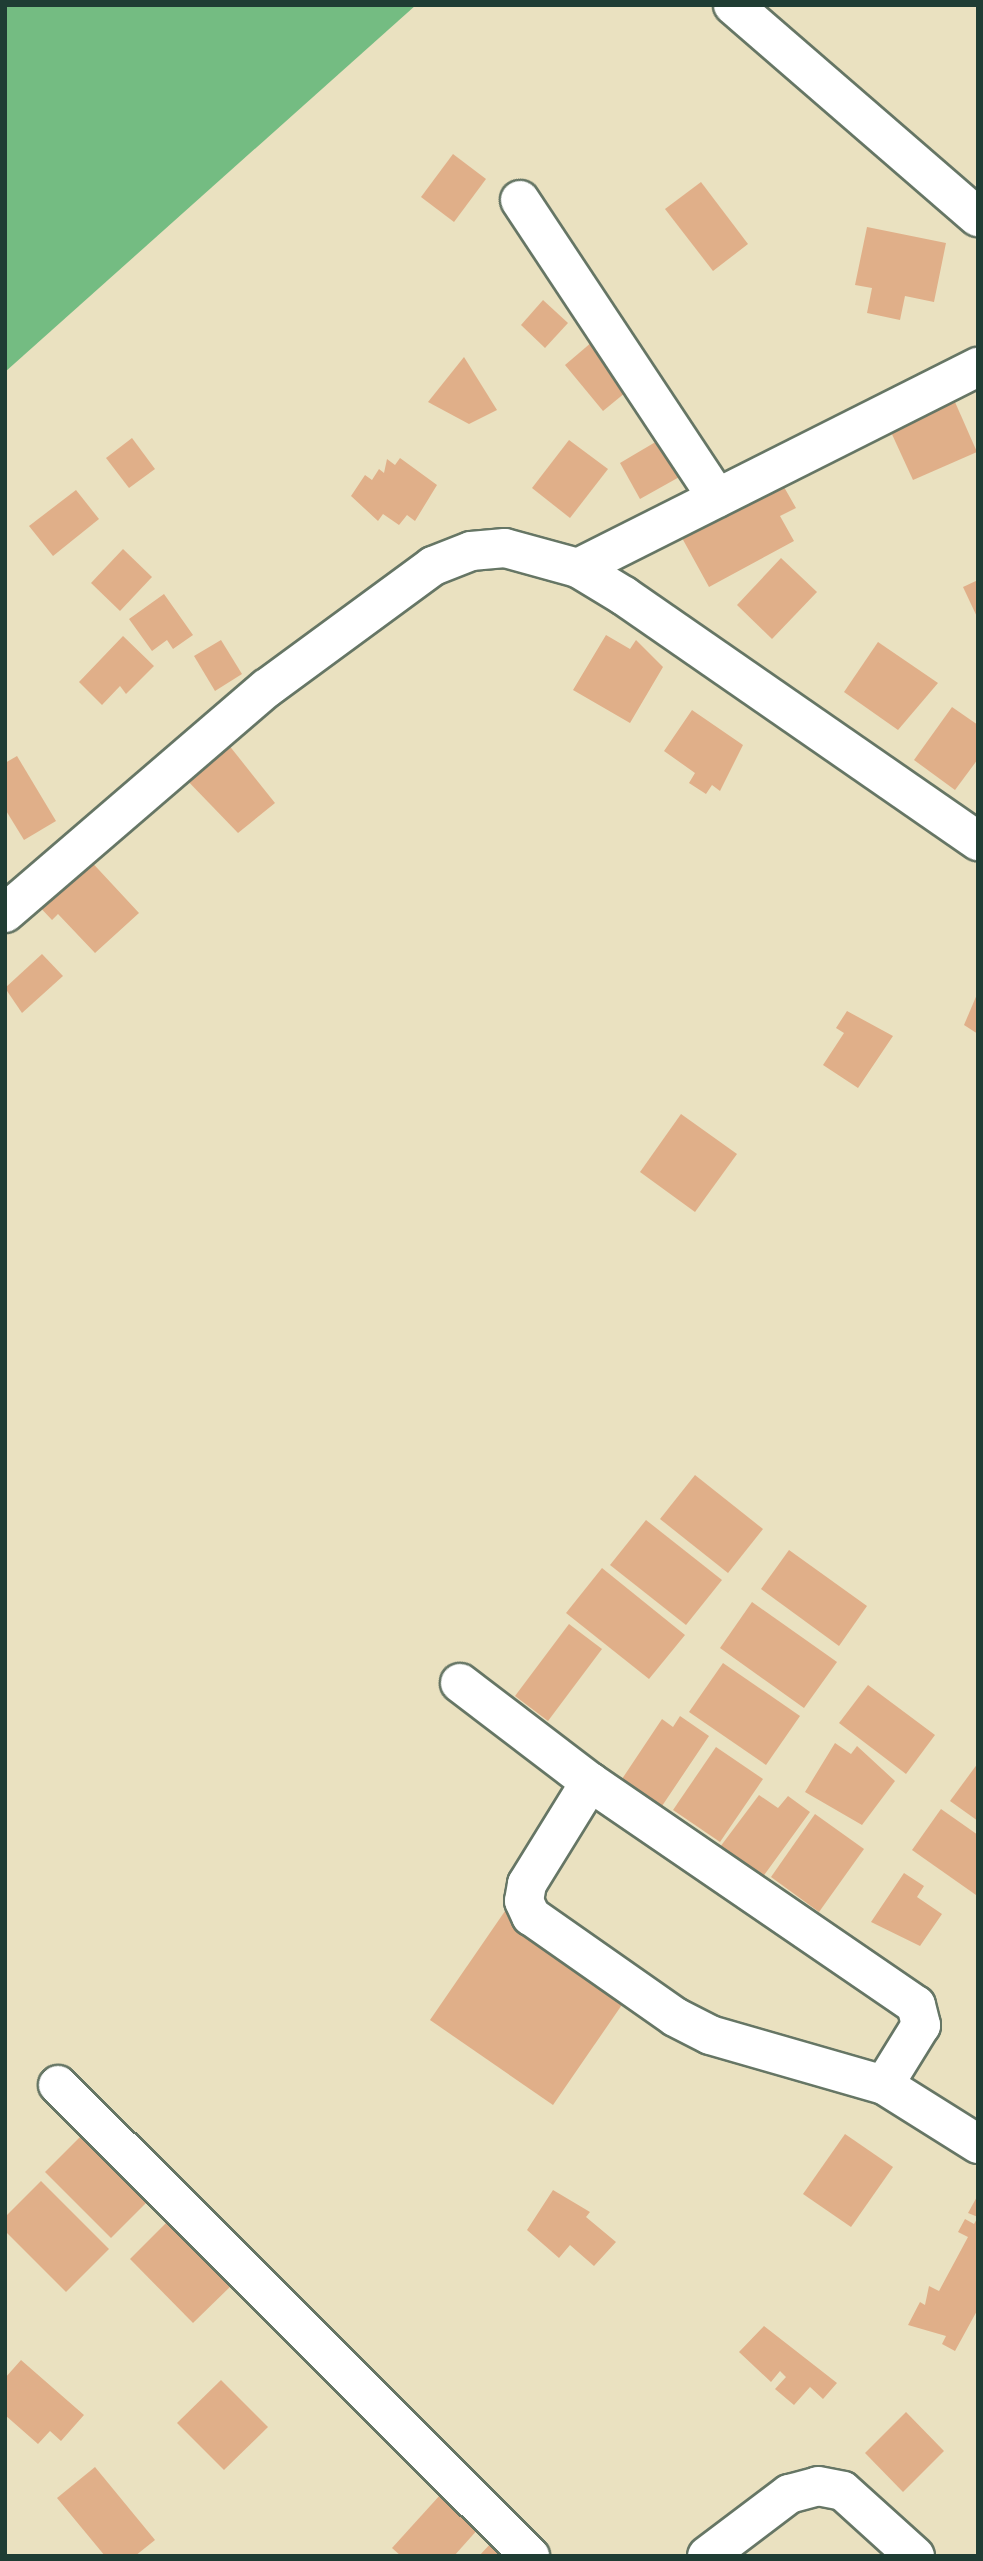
<!DOCTYPE html>
<html>
<head>
<meta charset="utf-8">
<style>
	body { margin:0 }
	#map { position:relative; width:983px; height:2561px; overflow:hidden; background:#eae1c0; font-family:"Patrick Hand",sans-serif }
	div>[style] { position:absolute }
	.forest>* { inset:0; background:#74bc82 }
	.building>* { inset:0; background:#e0af89 }
	.roads { filter:drop-shadow(2px 0 #667665) drop-shadow(-2px 0 #667665) drop-shadow(0 2px #667665) drop-shadow(0 -2px #667665) }
	.minor>* { height:38px; margin:-19px; padding:0 19px; transform-origin:19px; border-radius:19px; background:#fff }
	span { translate:-50% -50%; white-space:nowrap; text-align:center; line-height:1.15; -webkit-text-stroke:5px #fff; paint-order:stroke }
	.frame { position:absolute; inset:0; border:7px solid #1f3d34; pointer-events:none }
</style>
</head>
<body>
<div id="map">
	<div class="forest">
		<div style="clip-path:polygon(5px 5px,416px 5px,5px 372px)"></div>
	</div>
	<div class="building">
		<div style="clip-path:polygon(453px 154px,486px 179px,454px 222px,421px 197px)"></div>
		<div style="clip-path:polygon(701px 182px,748px 244px,713px 271px,665px 209px)"></div>
		<div style="clip-path:polygon(867px 227px,946px 243px,934px 302px,905px 296px,900px 320px,867px 313px,872px 288px,855px 285px)"></div>
		<div style="clip-path:polygon(543px 300px,568px 323px,545px 348px,521px 325px)"></div>
		<div style="clip-path:polygon(592px 342px,631px 388px,603px 411px,565px 365px)"></div>
		<div style="clip-path:polygon(464px 357px,497px 410px,469px 424px,428px 402px)"></div>
		<div style="clip-path:polygon(955px 402px,977px 452px,913px 480px,890px 430px)"></div>
		<div style="clip-path:polygon(669px 434px,690px 471px,640px 499px,620px 463px)"></div>
		<div style="clip-path:polygon(132px 438px,155px 469px,129px 488px,106px 458px)"></div>
		<div style="clip-path:polygon(569px 440px,608px 469px,570px 518px,532px 488px)"></div>
		<div style="clip-path:polygon(400px 458px,437px 485px,415px 521px,407px 515px,399px 525px,383px 514px,378px 521px,351px 496px,365px 475px,372px 480px,379px 469px,384px 473px,387px 459px,395px 465px)"></div>
		<div style="clip-path:polygon(762px 482px,769px 494px,784px 487px,796px 508px,780px 516px,794px 541px,709px 587px,676px 527px)"></div>
		<div style="clip-path:polygon(76px 490px,99px 519px,53px 556px,29px 526px)"></div>
		<div style="clip-path:polygon(123px 549px,152px 577px,120px 611px,91px 583px)"></div>
		<div style="clip-path:polygon(781px 558px,817px 592px,772px 639px,737px 605px)"></div>
		<div style="clip-path:polygon(978px 580px,978px 619px,963px 587px)"></div>
		<div style="clip-path:polygon(164px 594px,193px 635px,173px 649px,167px 640px,152px 651px,129px 619px)"></div>
		<div style="clip-path:polygon(606px 635px,630px 649px,636px 640px,663px 667px,630px 723px,573px 690px)"></div>
		<div style="clip-path:polygon(123px 636px,154px 666px,126px 694px,120px 686px,102px 705px,79px 682px)"></div>
		<div style="clip-path:polygon(221px 640px,242px 674px,215px 691px,194px 656px)"></div>
		<div style="clip-path:polygon(878px 642px,938px 683px,898px 730px,844px 692px)"></div>
		<div style="clip-path:polygon(952px 707px,978px 725px,978px 759px,955px 790px,914px 760px)"></div>
		<div style="clip-path:polygon(692px 710px,743px 745px,720px 791px,712px 785px,706px 794px,689px 783px,695px 773px,664px 751px)"></div>
		<div style="clip-path:polygon(224px 739px,275px 803px,238px 833px,181px 774px)"></div>
		<div style="clip-path:polygon(17px 756px,56px 821px,24px 840px,5px 809px,5px 763px)"></div>
		<div style="clip-path:polygon(86px 856px,139px 913px,95px 953px,58px 914px,52px 920px,35px 902px)"></div>
		<div style="clip-path:polygon(42px 954px,63px 976px,22px 1013px,5px 988px)"></div>
		<div style="clip-path:polygon(978px 992px,978px 1034px,964px 1025px)"></div>
		<div style="clip-path:polygon(847px 1011px,893px 1036px,858px 1088px,823px 1065px,844px 1033px,836px 1028px)"></div>
		<div style="clip-path:polygon(681px 1114px,737px 1154px,695px 1212px,640px 1172px)"></div>
		<div style="clip-path:polygon(695px 1475px,763px 1529px,728px 1573px,660px 1519px)"></div>
		<div style="clip-path:polygon(646px 1520px,722px 1580px,686px 1625px,610px 1565px)"></div>
		<div style="clip-path:polygon(789px 1550px,867px 1606px,839px 1646px,761px 1589px)"></div>
		<div style="clip-path:polygon(602px 1568px,685px 1635px,649px 1679px,566px 1613px)"></div>
		<div style="clip-path:polygon(752px 1602px,837px 1662px,804px 1708px,720px 1648px)"></div>
		<div style="clip-path:polygon(569px 1624px,602px 1649px,548px 1721px,515px 1696px)"></div>
		<div style="clip-path:polygon(723px 1663px,800px 1716px,766px 1765px,689px 1712px)"></div>
		<div style="clip-path:polygon(868px 1685px,935px 1735px,906px 1774px,839px 1723px)"></div>
		<div style="clip-path:polygon(680px 1716px,709px 1736px,662px 1806px,622px 1779px,662px 1719px,673px 1727px)"></div>
		<div style="clip-path:polygon(835px 1743px,851px 1754px,857px 1746px,895px 1781px,862px 1825px,805px 1792px)"></div>
		<div style="clip-path:polygon(716px 1747px,763px 1779px,720px 1842px,673px 1810px)"></div>
		<div style="clip-path:polygon(978px 1763px,978px 1821px,950px 1801px)"></div>
		<div style="clip-path:polygon(759px 1795px,778px 1808px,788px 1796px,810px 1812px,762px 1878px,720px 1847px)"></div>
		<div style="clip-path:polygon(941px 1809px,978px 1835px,976px 1895px,912px 1850px)"></div>
		<div style="clip-path:polygon(815px 1814px,864px 1849px,819px 1912px,771px 1877px)"></div>
		<div style="clip-path:polygon(904px 1873px,924px 1886px,917px 1897px,942px 1914px,920px 1946px,871px 1922px)"></div>
		<div style="clip-path:polygon(505px 1911px,628px 1996px,553px 2105px,430px 2020px)"></div>
		<div style="clip-path:polygon(89px 2128px,154px 2195px,111px 2238px,45px 2172px)"></div>
		<div style="clip-path:polygon(845px 2134px,893px 2167px,851px 2227px,803px 2194px)"></div>
		<div style="clip-path:polygon(41px 2181px,109px 2249px,66px 2292px,5px 2231px,5px 2217px)"></div>
		<div style="clip-path:polygon(553px 2190px,590px 2212px,586px 2217px,616px 2242px,594px 2266px,570px 2245px,559px 2258px,527px 2230px)"></div>
		<div style="clip-path:polygon(978px 2195px,978px 2217px,968px 2213px)"></div>
		<div style="clip-path:polygon(978px 2217px,978px 2309px,955px 2351px,942px 2344px,946px 2336px,908px 2325px,920px 2302px,925px 2305px,929px 2286px,939px 2291px,968px 2237px,958px 2232px,965px 2219px,974px 2224px)"></div>
		<div style="clip-path:polygon(171px 2218px,235px 2282px,193px 2323px,130px 2259px)"></div>
		<div style="clip-path:polygon(764px 2326px,837px 2383px,823px 2399px,810px 2387px,794px 2405px,775px 2389px,786px 2377px,780px 2371px,771px 2382px,739px 2352px)"></div>
		<div style="clip-path:polygon(21px 2360px,84px 2415px,61px 2441px,50px 2431px,38px 2444px,5px 2415px,5px 2378px)"></div>
		<div style="clip-path:polygon(221px 2380px,268px 2427px,224px 2470px,177px 2423px)"></div>
		<div style="clip-path:polygon(906px 2412px,944px 2451px,903px 2492px,865px 2453px)"></div>
		<div style="clip-path:polygon(95px 2467px,155px 2540px,135px 2556px,105px 2556px,57px 2498px)"></div>
		<div style="clip-path:polygon(441px 2494px,479px 2528px,454px 2556px,401px 2556px,392px 2548px)"></div>
		<div style="clip-path:polygon(492px 2542px,506px 2556px,479px 2556px)"></div>
	</div>
	<div class="roads">
		<div class="minor">
			<div style="left:733px;top:5px;width:324px;rotate:40.9deg"></div>
			<div style="left:520px;top:200px;width:357px;rotate:56.5deg"></div>
			<div style="left:578px;top:568px;width:448px;rotate:-26.7deg"></div>
			<div style="left:5px;top:913px;width:345px;rotate:-40.7deg"></div>
			<div style="left:267px;top:688px;width:206px;rotate:-36.3deg"></div>
			<div style="left:433px;top:566px;width:41px;rotate:-21.5deg"></div>
			<div style="left:471px;top:551px;width:34px;rotate:-5deg"></div>
			<div style="left:505px;top:548px;width:76px;rotate:15.3deg"></div>
			<div style="left:578px;top:568px;width:54px;rotate:31.3deg"></div>
			<div style="left:624px;top:596px;width:431px;rotate:34.7deg"></div>
			<div style="left:460px;top:1683px;width:163px;rotate:37.3deg"></div>
			<div style="left:590px;top:1782px;width:395px;rotate:34.4deg"></div>
			<div style="left:916px;top:2005px;width:21px;rotate:76deg"></div>
			<div style="left:921px;top:2025px;width:70px;rotate:121.7deg"></div>
			<div style="left:590px;top:1782px;width:120px;rotate:121.7deg"></div>
			<div style="left:527px;top:1884px;width:17px;rotate:100deg"></div>
			<div style="left:524px;top:1901px;width:17px;rotate:65deg"></div>
			<div style="left:531px;top:1916px;width:176px;rotate:35deg"></div>
			<div style="left:675px;top:2017px;width:39px;rotate:27deg"></div>
			<div style="left:710px;top:2035px;width:181px;rotate:16deg"></div>
			<div style="left:884px;top:2085px;width:111px;rotate:32.1deg"></div>
			<div style="left:58px;top:2085px;width:667px;rotate:44.94deg"></div>
			<div style="left:707px;top:2556px;width:103px;rotate:-37.1deg"></div>
			<div style="left:789px;top:2494px;width:30px;rotate:-15deg"></div>
			<div style="left:818px;top:2486px;width:25px;rotate:11deg"></div>
			<div style="left:843px;top:2491px;width:97px;rotate:42.1deg"></div>
		</div>
	</div>
	<div class="frame"></div>
</div>
</body>
</html>
